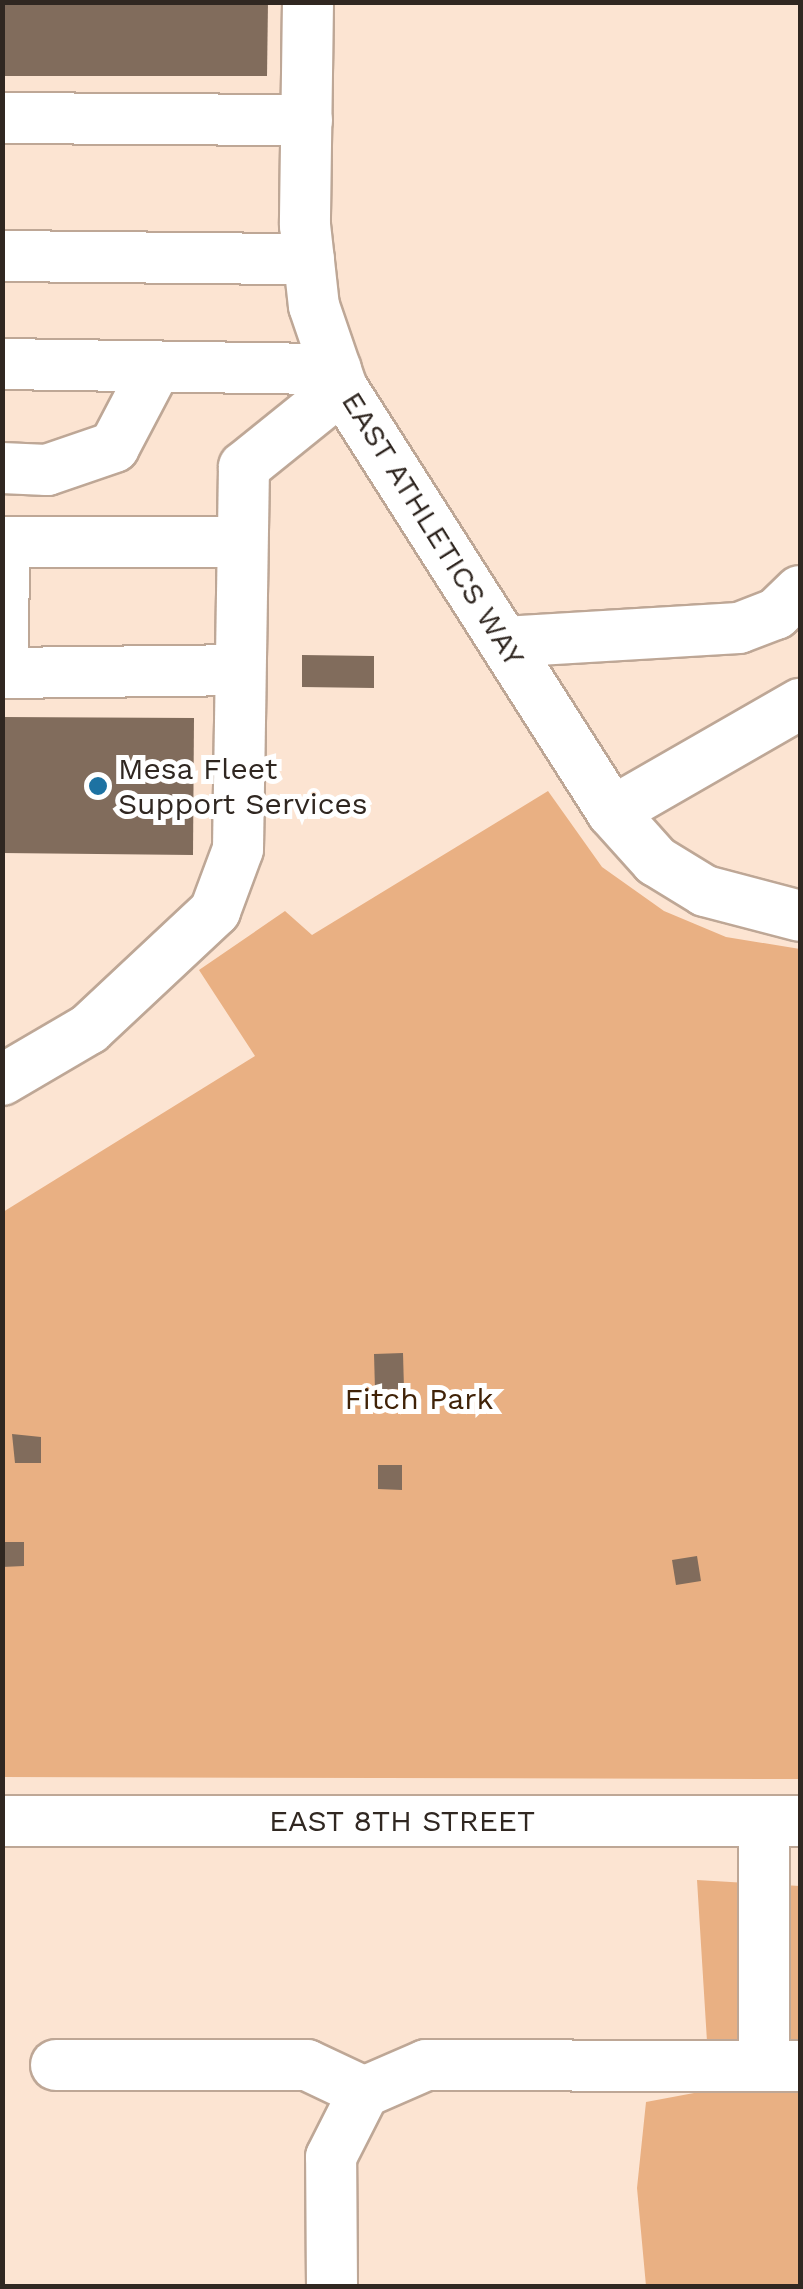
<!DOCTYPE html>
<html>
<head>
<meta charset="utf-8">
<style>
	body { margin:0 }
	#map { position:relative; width:803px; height:2289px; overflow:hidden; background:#fce4d2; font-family:"Work Sans",sans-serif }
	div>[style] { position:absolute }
	.green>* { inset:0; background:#e9b083 }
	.building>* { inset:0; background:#816c5c }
	.roads { filter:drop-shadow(2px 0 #bea796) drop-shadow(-2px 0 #bea796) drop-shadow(0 2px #bea796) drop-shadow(0 -2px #bea796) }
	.minor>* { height:50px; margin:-25px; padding:0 25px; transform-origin:25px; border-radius:25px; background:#fff }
	.dots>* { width:28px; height:28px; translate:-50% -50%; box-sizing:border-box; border:5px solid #fff; border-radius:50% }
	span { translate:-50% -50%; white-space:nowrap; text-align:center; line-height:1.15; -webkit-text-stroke:10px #fff; paint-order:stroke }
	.street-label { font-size:30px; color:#302721 }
	.poi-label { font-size:30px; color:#302721 }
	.left { translate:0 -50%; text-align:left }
	.park-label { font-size:30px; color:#402207 }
	.frame { position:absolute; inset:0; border:5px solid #302721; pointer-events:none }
</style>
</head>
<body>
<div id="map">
	<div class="green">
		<div style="clip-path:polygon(548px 791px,602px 867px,664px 911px,726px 937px,800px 949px,800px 1779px,3px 1777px,3px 1212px,255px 1056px,199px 970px,285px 911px,312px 935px)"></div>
		<div style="clip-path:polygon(697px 1880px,800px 1886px,800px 2286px,646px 2286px,637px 2188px,646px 2102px,710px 2090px)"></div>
	</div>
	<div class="building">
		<div style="clip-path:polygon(2px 2px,268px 2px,267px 76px,2px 76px)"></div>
		<div style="clip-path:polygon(302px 655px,374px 656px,374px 688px,302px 687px)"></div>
		<div style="clip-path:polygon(2px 717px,194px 718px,193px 855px,2px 853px)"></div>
		<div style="clip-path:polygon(403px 1353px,404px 1389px,375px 1390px,374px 1354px)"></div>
		<div style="clip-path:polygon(12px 1434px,41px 1437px,41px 1463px,15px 1463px)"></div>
		<div style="clip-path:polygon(378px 1465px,402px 1465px,402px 1490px,378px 1489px)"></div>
		<div style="clip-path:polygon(2px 1542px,24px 1542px,24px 1566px,2px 1567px)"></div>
		<div style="clip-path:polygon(697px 1556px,701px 1581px,676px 1585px,672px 1560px)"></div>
	</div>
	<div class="roads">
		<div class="minor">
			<div style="left:308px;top:2px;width:223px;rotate:90.8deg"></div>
			<div style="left:305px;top:225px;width:81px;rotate:83.7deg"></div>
			<div style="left:314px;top:306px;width:87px;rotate:71.1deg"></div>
			<div style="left:342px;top:388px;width:503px;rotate:57.51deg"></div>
			<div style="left:612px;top:812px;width:66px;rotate:48.1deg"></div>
			<div style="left:656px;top:861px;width:57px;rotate:31.5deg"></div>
			<div style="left:705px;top:891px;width:98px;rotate:14.7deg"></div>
			<div style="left:2px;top:118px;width:305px;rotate:0.4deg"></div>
			<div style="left:2px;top:256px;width:307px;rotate:0.6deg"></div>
			<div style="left:2px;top:364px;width:334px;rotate:0.9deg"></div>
			<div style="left:2px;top:468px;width:45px;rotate:2.5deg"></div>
			<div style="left:47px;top:470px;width:71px;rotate:-18.9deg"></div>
			<div style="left:114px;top:447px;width:90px;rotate:-62.3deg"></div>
			<div style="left:2px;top:542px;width:240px"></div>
			<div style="left:504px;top:642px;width:235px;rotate:-3.4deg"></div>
			<div style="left:739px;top:628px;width:40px;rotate:-21deg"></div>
			<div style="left:776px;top:614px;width:33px;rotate:-44deg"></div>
			<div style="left:2px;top:673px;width:238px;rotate:-0.7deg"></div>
			<div style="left:3px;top:673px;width:131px;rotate:-89.6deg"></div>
			<div style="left:612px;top:812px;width:217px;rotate:-29.9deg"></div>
			<div style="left:2px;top:1080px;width:101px;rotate:-30.4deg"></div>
			<div style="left:89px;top:1029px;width:173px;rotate:-43.1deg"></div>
			<div style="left:215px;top:911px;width:66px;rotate:-69.6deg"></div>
			<div style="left:238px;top:849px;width:382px;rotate:-89.1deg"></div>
			<div style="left:244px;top:467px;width:126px;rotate:-38.9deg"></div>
			<div style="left:2px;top:1821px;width:798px"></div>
			<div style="left:764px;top:1821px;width:245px;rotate:90deg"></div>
			<div style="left:56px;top:2065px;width:251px"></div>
			<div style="left:307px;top:2065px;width:63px;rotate:25.3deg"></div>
			<div style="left:364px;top:2092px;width:68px;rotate:-23.5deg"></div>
			<div style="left:426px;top:2065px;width:374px;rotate:0.2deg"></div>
			<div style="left:332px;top:2286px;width:129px;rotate:-90.4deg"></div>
			<div style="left:331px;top:2157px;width:73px;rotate:-63.1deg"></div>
		</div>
	</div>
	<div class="dots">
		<div style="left:98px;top:786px;background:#1d72a2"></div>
	</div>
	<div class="street-label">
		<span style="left:433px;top:529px;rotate:58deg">EAST ATHLETICS WAY</span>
		<span style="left:402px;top:1821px">EAST 8TH STREET</span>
	</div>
	<div class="poi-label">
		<span class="left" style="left:118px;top:786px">Mesa Fleet<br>Support Services</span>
	</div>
	<div class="park-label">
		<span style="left:419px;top:1399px">Fitch Park</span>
	</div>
	<div class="frame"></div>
</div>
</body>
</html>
